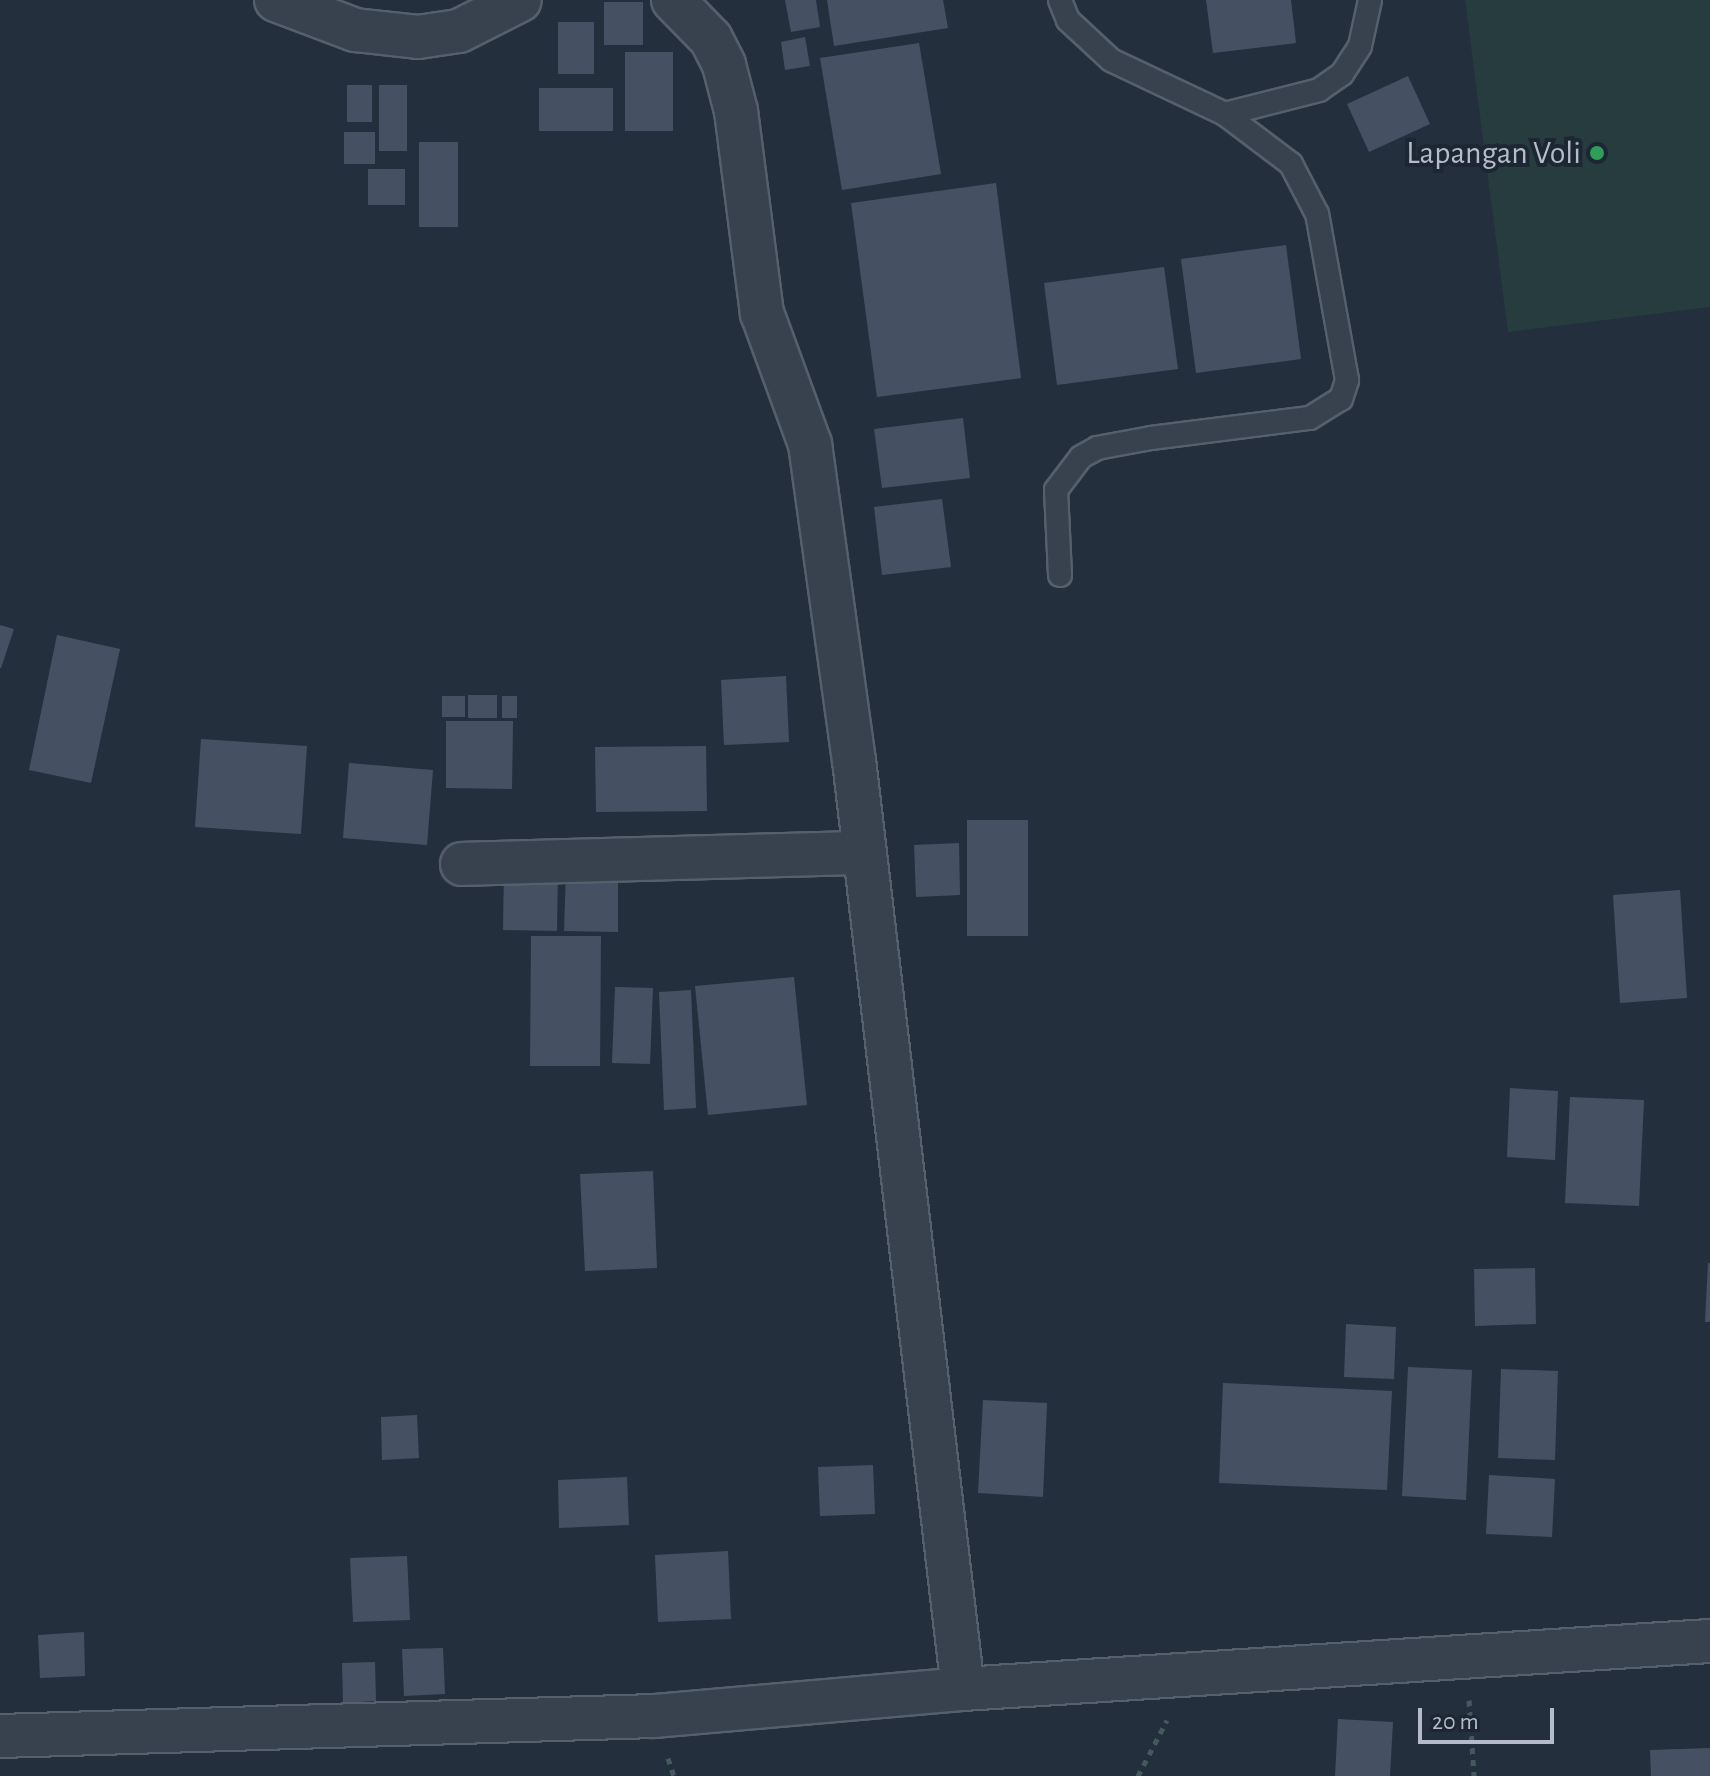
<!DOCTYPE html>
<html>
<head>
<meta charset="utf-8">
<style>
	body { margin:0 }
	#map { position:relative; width:1710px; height:1776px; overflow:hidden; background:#242f3e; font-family:"Alegreya Sans",sans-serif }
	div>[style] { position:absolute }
	.green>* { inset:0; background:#263c3f }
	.building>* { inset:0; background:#455162 }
	.path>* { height:5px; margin-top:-2.5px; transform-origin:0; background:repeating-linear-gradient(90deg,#44595c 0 6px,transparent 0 12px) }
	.roads { filter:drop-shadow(2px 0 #565f6c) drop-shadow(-2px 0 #565f6c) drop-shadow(0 2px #565f6c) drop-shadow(0 -2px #565f6c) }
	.service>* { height:22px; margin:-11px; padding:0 11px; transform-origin:11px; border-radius:11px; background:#38414e }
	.minor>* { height:42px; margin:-21px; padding:0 21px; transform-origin:21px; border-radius:21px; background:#38414e }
	.dots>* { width:22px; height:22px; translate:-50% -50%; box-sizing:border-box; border:4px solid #1d2633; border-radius:50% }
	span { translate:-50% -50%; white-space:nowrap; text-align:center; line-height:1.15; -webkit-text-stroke:8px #1d2633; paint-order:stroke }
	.poi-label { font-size:32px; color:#b4bcc9 }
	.right { translate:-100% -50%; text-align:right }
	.scale { position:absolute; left:1418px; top:1708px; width:136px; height:36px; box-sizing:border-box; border:4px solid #b4bcc9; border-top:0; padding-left:10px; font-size:24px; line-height:28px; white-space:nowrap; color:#b4bcc9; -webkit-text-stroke:6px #1d2633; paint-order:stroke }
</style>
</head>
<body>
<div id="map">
	<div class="green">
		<div style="clip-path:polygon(1465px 0,1710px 0,1710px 307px,1508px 332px)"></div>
	</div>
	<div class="building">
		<div style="clip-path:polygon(785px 0,816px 0,820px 27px,791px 32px)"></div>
		<div style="clip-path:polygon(827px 0,943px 0,948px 28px,834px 46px)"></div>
		<div style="clip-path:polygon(1206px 0,1291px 0,1296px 43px,1213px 53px)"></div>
		<div style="clip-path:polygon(604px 2px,643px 2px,643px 45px,604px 45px)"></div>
		<div style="clip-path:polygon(558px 22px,594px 22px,594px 74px,558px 74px)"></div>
		<div style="clip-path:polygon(805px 37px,810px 66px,785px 70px,781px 42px)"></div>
		<div style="clip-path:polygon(919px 43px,941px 174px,842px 190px,820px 58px)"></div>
		<div style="clip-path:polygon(625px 52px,673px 52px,673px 131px,625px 131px)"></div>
		<div style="clip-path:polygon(1408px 76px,1430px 124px,1369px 152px,1347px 104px)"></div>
		<div style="clip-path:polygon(347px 85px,372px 85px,372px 122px,347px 122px)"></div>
		<div style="clip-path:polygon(379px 85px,407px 85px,407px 151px,379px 151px)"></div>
		<div style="clip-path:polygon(539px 88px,613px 88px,613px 131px,539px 131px)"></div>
		<div style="clip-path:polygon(344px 132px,375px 132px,375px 164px,344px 164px)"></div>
		<div style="clip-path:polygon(419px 142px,458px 142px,458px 227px,419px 227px)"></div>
		<div style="clip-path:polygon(368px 169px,405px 169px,405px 205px,368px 205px)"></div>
		<div style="clip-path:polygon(996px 183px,1021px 378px,877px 397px,851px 203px)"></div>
		<div style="clip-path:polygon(1286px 245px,1301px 359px,1196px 373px,1181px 259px)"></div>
		<div style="clip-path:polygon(1164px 267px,1178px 369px,1057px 385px,1044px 283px)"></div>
		<div style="clip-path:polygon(963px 418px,970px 478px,882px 488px,874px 429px)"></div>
		<div style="clip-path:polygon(942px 499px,951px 567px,882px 575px,874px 507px)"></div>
		<div style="clip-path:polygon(0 625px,14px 629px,1px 668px,0 668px)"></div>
		<div style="clip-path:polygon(57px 635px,120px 649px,91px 783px,29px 770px)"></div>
		<div style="clip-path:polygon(786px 676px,789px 742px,724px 745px,721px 680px)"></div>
		<div style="clip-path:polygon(468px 695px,497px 695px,497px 718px,468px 718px)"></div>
		<div style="clip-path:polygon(442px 696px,465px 696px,465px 717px,442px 717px)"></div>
		<div style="clip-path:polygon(502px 696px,517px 696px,517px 718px,502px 718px)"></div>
		<div style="clip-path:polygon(446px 721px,513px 721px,512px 789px,446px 788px)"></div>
		<div style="clip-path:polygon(201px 739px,307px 746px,301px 834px,195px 827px)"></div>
		<div style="clip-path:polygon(706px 746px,707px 811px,596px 812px,595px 747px)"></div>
		<div style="clip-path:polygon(349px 763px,433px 770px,427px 845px,343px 838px)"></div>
		<div style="clip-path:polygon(967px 820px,1028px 820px,1028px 936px,967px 936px)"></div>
		<div style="clip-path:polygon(959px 843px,960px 895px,916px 897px,914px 845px)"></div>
		<div style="clip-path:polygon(504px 870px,558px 871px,557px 931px,503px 930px)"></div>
		<div style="clip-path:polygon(566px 870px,618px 870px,618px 932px,564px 931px)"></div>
		<div style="clip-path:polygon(1680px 890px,1687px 998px,1620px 1003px,1613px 895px)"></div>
		<div style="clip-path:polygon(531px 936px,601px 936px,600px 1066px,530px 1066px)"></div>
		<div style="clip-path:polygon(794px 977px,807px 1105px,708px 1115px,695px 986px)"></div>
		<div style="clip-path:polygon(615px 987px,653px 988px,650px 1064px,612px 1063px)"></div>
		<div style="clip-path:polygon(691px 990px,696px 1108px,664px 1110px,659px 992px)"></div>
		<div style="clip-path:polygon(1510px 1088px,1558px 1091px,1555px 1160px,1507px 1157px)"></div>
		<div style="clip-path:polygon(1570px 1097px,1644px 1100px,1639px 1206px,1565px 1203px)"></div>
		<div style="clip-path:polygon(653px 1171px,657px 1268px,585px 1271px,580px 1174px)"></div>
		<div style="clip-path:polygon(1708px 1263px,1710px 1263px,1710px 1322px,1705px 1322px)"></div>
		<div style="clip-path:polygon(1535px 1268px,1536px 1324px,1475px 1326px,1474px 1269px)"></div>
		<div style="clip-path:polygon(1346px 1324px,1396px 1327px,1394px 1379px,1344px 1377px)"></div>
		<div style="clip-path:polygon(1408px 1367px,1472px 1370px,1466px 1500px,1402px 1496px)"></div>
		<div style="clip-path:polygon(1501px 1369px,1558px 1371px,1555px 1460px,1498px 1458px)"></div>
		<div style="clip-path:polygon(1223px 1383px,1392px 1391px,1387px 1490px,1219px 1483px)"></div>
		<div style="clip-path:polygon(983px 1400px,1047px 1403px,1043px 1497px,978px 1493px)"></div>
		<div style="clip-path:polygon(417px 1415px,419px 1458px,382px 1460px,381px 1417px)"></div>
		<div style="clip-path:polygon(873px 1465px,875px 1514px,820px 1516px,818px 1467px)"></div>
		<div style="clip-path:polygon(1489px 1475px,1555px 1479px,1552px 1537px,1486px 1534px)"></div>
		<div style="clip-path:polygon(627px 1477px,629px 1525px,559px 1528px,558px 1480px)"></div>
		<div style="clip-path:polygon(728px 1551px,731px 1619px,658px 1622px,655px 1555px)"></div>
		<div style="clip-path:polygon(407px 1556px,410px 1620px,353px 1622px,350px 1558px)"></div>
		<div style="clip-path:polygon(84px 1632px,85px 1676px,40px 1678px,38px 1635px)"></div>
		<div style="clip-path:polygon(443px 1648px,445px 1694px,404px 1696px,402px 1649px)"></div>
		<div style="clip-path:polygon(375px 1662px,376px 1701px,343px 1703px,342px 1663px)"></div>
		<div style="clip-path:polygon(1338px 1719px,1393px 1722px,1390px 1776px,1335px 1776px)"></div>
		<div style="clip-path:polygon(1710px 1748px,1710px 1776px,1651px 1776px,1650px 1750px)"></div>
	</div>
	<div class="path">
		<div style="left:1469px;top:1700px;width:76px;rotate:86.2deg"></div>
		<div style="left:668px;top:1758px;width:19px;rotate:72deg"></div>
		<div style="left:1138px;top:1776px;width:63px;rotate:-62.6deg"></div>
	</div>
	<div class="roads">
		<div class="service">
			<div style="left:1225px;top:114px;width:97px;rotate:-14.3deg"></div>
			<div style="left:1319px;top:90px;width:28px;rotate:-35deg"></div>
			<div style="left:1342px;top:74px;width:33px;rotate:-57deg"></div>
			<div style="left:1360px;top:46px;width:47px;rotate:-77.7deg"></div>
			<div style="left:1060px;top:575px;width:85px;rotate:-92.7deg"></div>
			<div style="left:1056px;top:490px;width:41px;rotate:-52.9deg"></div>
			<div style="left:1081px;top:457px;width:18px;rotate:-29deg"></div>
			<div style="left:1097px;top:448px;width:55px;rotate:-10.5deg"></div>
			<div style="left:1151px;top:438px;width:160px;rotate:-7.2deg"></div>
			<div style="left:1310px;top:418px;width:36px;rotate:-32deg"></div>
			<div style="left:1341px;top:399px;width:20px;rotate:-72deg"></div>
			<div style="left:1347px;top:380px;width:169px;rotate:-100.2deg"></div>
			<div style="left:1317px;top:214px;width:56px;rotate:-117.5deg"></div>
			<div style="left:1291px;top:164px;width:83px;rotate:-142.9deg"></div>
			<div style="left:1225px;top:114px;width:126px;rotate:-154.7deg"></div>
			<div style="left:1111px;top:60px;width:59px;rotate:-137.1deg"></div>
			<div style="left:1068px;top:20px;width:22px;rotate:-112deg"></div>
		</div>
		<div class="minor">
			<div style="left:276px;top:0;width:85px;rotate:20.8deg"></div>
			<div style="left:355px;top:30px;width:63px;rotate:6.3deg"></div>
			<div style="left:418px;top:37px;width:41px;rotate:-8.3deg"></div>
			<div style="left:459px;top:31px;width:68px;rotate:-26.9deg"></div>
			<div style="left:673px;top:0;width:54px;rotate:45.7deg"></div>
			<div style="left:711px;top:39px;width:29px;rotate:63deg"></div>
			<div style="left:724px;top:65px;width:48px;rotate:75.4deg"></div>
			<div style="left:736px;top:111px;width:204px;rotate:82.7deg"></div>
			<div style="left:762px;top:313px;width:140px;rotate:69.9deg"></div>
			<div style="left:810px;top:444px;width:319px;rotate:82.1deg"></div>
			<div style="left:854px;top:760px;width:935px;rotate:83.31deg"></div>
			<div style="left:462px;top:864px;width:400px;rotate:-1.6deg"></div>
			<div style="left:0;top:1736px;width:654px;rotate:-1.75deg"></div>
			<div style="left:654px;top:1716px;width:310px;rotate:-5deg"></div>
			<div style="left:963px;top:1689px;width:749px;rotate:-3.68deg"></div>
		</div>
	</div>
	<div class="dots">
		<div style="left:1597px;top:153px;background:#2e9e5b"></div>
	</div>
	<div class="poi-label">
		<span class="right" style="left:1581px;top:153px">Lapangan Voli</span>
	</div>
	<div class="scale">20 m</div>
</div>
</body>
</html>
